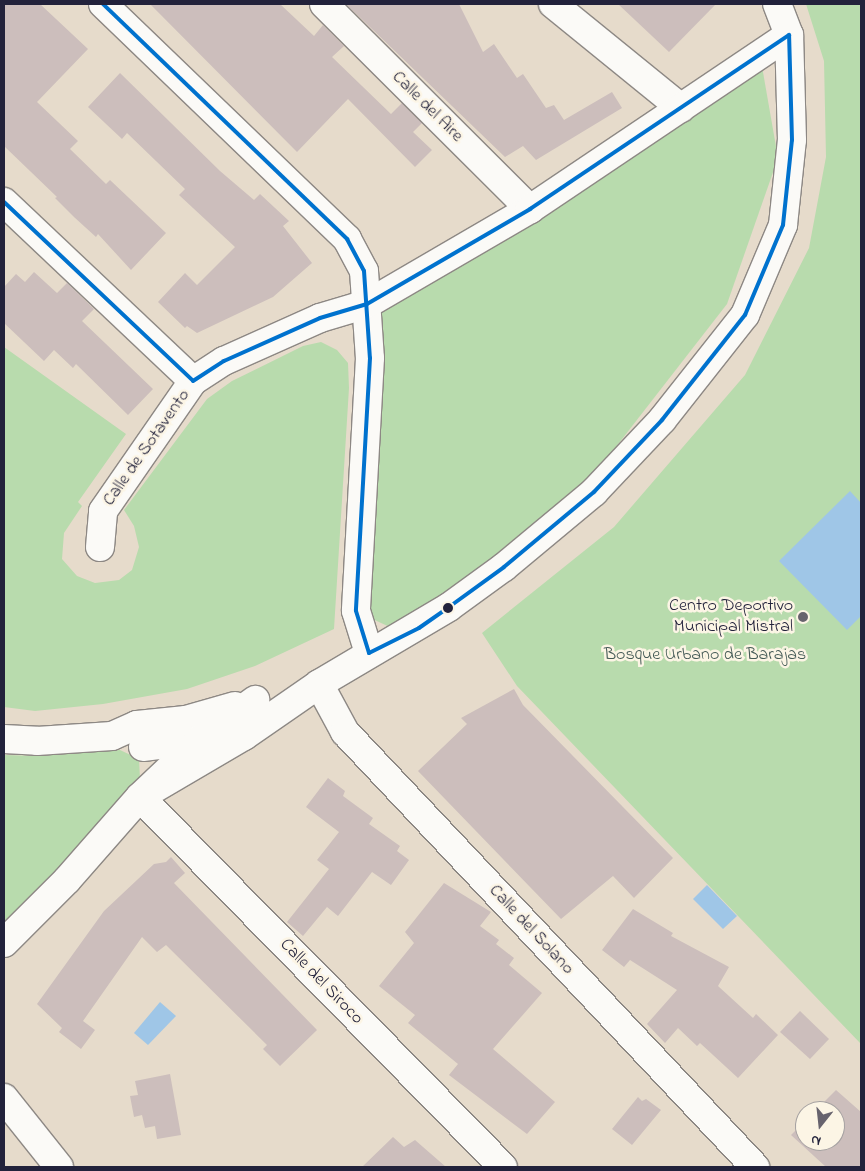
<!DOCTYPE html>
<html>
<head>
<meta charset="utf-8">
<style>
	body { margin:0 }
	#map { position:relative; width:865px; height:1171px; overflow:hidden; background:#e6dbcb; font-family:"Indie Flower",sans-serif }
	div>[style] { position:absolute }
	.green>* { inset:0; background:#b8dbad }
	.water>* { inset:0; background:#9fc6e7 }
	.building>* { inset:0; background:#ccbebc }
	.roads { filter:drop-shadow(1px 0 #8d8884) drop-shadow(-1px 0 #8d8884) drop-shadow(0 1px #8d8884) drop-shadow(0 -1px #8d8884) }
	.minor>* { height:28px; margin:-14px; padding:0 14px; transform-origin:14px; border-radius:14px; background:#fbfaf7 }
	.bus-1>* { height:4px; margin:-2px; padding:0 2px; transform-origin:2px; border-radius:2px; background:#0072ce }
	.dots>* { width:14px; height:14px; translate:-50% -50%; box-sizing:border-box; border:2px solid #fcf5e5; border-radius:50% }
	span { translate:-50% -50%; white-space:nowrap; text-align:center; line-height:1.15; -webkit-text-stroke:5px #fcf5e5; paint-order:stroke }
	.street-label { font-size:18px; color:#22223b }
	.poi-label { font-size:18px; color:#22223b }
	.right { translate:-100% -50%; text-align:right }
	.park-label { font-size:18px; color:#445a56 }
	.frame { position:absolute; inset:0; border:5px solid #22223b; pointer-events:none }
	.north { position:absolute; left:795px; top:1101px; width:50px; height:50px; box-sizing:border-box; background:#fcf5e5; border:1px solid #a5a1a1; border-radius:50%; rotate:196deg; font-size:14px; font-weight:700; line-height:20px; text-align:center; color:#22223b }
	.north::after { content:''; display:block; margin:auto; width:18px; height:22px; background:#67636d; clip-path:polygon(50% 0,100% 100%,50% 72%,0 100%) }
</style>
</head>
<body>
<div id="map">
	<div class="green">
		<div style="clip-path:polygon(806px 4px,861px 4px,861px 1044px,517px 686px,482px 633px,614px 527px,745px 375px,809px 248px,826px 157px,824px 61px)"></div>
		<div style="clip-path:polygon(760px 55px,778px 158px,727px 304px,584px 488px,456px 591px,392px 628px,368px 617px,367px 304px)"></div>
		<div style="clip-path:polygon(321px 342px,337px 350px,348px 363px,349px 388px,334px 629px,255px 666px,187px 689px,103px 704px,35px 711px,4px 707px,4px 347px,126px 434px,78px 502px,82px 506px,64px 533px,62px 559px,77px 576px,95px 583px,119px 580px,132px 570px,139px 547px,134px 526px,124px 510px,207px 399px,232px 381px,303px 346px)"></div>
		<div style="clip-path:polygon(120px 750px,139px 759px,140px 779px,4px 929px,4px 755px,39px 756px)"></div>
	</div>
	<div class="water">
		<div style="clip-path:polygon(850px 491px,861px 503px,861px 616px,847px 630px,779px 561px)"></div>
		<div style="clip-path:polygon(707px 885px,737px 916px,723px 929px,693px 899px)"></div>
		<div style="clip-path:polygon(160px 1002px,176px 1016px,148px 1045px,134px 1033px)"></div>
	</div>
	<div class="building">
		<div style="clip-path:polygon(4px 4px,40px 4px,88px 49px,37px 102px,78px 141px,70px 149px,106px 184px,110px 180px,166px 233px,131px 270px,98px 234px,96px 237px,74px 217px,55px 198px,57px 197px,4px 146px)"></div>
		<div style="clip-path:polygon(150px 4px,280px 4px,314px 36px,323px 25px,344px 46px,332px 57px,391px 114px,402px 103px,422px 123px,413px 132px,432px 150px,415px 167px,348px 99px,297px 152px)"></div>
		<div style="clip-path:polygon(346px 4px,459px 4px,483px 52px,494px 44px,517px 78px,523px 74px,546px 108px,554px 105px,564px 120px,612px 92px,622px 108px,536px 160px,523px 146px,505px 157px)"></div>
		<div style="clip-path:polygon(618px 4px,716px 4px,669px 52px)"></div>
		<div style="clip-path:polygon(120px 73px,220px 171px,254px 200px,260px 194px,289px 221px,283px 226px,312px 263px,273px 297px,197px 333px,187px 326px,185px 328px,158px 302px,185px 273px,197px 285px,235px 247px,179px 195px,185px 189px,127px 133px,122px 139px,88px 107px)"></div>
		<div style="clip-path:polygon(34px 272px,57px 293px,67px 283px,94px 309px,82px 321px,153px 389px,128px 415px,76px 364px,73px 368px,54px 350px,44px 361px,4px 323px,4px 287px,16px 274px,25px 282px)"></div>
		<div style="clip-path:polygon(514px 689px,523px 705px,673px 858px,634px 898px,613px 876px,561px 919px,418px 771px,467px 724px,461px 718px)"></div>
		<div style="clip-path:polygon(328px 778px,345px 791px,343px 796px,373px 818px,369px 824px,400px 846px,397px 851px,409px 860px,391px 885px,372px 872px,338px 916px,327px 907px,303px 936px,287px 922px,329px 869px,317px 860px,339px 832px,306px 807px)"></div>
		<div style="clip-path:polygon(171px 857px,185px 873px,174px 883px,317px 1030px,280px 1066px,263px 1049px,267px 1045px,166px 945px,157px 952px,142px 937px,83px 1021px,95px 1030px,81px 1049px,59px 1032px,62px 1028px,37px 1004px,104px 911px,154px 864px,166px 862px)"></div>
		<div style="clip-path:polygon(444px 883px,491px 912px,480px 926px,499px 940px,496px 944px,514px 958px,509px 965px,542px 993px,493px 1049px,555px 1102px,527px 1134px,449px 1075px,458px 1064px,408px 1023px,415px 1015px,379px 986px,414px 943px,405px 932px)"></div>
		<div style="clip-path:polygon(633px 909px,673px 933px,671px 936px,729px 967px,718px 986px,753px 1018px,756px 1014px,778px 1035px,738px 1078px,700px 1043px,697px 1046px,678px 1028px,665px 1043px,647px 1024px,677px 990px,630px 960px,624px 967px,602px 950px)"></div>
		<div style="clip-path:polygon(800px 1011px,829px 1039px,810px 1059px,780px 1032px)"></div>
		<div style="clip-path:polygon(170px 1074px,181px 1135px,157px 1139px,155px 1126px,145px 1128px,142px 1115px,134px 1117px,130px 1096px,138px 1095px,135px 1081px)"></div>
		<div style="clip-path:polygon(836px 1090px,861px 1112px,861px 1167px,826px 1167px,791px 1135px,805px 1121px,805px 1141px,835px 1141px,835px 1111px,815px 1111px)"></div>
		<div style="clip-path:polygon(638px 1097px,642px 1101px,646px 1099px,661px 1110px,632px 1145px,612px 1129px)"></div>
		<div style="clip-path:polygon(393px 1137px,404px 1147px,415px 1140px,446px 1167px,362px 1167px)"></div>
	</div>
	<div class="roads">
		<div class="minor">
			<div style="left:103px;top:4px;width:339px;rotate:43.9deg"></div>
			<div style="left:347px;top:239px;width:36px;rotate:62deg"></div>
			<div style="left:364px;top:271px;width:87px;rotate:86.1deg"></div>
			<div style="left:370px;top:358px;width:253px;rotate:93.2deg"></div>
			<div style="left:356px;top:611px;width:44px;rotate:72.8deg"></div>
			<div style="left:324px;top:4px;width:291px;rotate:44.9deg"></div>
			<div style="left:553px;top:4px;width:165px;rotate:39.1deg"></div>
			<div style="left:4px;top:202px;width:260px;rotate:43.4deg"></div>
			<div style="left:100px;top:547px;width:36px;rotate:-85deg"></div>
			<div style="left:103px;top:511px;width:158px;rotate:-55.3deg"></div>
			<div style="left:193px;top:381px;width:37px;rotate:-33deg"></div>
			<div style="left:224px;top:361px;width:105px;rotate:-24.1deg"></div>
			<div style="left:320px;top:318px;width:49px;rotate:-16.6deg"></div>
			<div style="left:367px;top:304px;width:189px;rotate:-30.2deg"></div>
			<div style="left:530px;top:209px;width:312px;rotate:-33.9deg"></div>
			<div style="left:319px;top:684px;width:55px;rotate:61.6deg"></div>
			<div style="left:345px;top:732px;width:598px;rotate:46.69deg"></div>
			<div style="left:4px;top:739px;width:33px;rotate:3deg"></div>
			<div style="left:37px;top:741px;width:75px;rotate:-3.8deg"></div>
			<div style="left:112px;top:736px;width:27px;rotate:-24deg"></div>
			<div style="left:137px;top:725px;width:49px;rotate:-5.8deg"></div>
			<div style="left:186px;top:720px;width:51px;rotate:-15.9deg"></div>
			<div style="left:143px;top:747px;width:64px;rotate:-7.2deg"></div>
			<div style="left:140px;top:797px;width:121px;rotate:-30.4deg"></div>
			<div style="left:244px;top:736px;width:91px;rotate:-34.7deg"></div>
			<div style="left:319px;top:684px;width:151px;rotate:-30.6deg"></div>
			<div style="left:449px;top:607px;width:68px;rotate:-36deg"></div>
			<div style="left:504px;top:567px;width:117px;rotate:-39.8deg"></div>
			<div style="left:594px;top:492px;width:99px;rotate:-46.6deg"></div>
			<div style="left:662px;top:420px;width:134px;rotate:-51.7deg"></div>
			<div style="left:745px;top:315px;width:98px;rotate:-67.1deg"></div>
			<div style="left:783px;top:225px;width:85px;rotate:-84deg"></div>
			<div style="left:792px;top:140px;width:105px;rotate:-91.6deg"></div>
			<div style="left:789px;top:35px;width:33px;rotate:-111deg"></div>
			<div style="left:140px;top:797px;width:518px;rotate:45.55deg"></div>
			<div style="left:4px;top:943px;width:89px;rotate:-45deg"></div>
			<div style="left:67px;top:880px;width:111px;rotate:-48.7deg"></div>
			<div style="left:140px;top:797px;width:84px;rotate:-43.6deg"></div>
			<div style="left:201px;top:739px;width:67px;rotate:-35.8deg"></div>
			<div style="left:4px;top:1098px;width:88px;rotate:51.4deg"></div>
		</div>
	</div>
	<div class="bus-1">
		<div style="left:103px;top:4px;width:339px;rotate:43.9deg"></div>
		<div style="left:347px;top:239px;width:36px;rotate:62deg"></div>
		<div style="left:364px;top:271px;width:87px;rotate:86.1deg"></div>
		<div style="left:370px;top:358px;width:253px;rotate:93.2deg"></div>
		<div style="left:356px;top:611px;width:44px;rotate:72.8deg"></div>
		<div style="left:369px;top:653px;width:56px;rotate:-26.6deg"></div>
		<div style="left:419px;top:628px;width:37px;rotate:-35deg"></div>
		<div style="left:449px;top:607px;width:68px;rotate:-36deg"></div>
		<div style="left:504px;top:567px;width:117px;rotate:-39.8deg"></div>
		<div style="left:594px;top:492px;width:99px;rotate:-46.6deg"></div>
		<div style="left:662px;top:420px;width:134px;rotate:-51.7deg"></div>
		<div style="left:745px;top:315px;width:98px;rotate:-67.1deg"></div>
		<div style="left:783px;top:225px;width:85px;rotate:-84deg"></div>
		<div style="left:792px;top:140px;width:105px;rotate:-91.6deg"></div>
		<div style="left:4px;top:202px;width:260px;rotate:43.4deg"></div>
		<div style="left:193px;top:381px;width:37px;rotate:-33deg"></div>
		<div style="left:224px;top:361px;width:105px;rotate:-24.1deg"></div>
		<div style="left:320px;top:318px;width:49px;rotate:-16.6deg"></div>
		<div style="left:367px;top:304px;width:189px;rotate:-30.2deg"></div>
		<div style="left:530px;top:209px;width:312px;rotate:-33.9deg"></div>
	</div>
	<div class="dots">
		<div style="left:448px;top:608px;background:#22223b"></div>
		<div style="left:803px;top:617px;background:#67636d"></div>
	</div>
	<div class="street-label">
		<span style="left:427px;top:107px;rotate:45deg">Calle del Aire</span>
		<span style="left:147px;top:448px;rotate:-55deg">Calle de Sotavento</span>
		<span style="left:531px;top:930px;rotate:47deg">Calle del Solano</span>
		<span style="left:321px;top:982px;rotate:46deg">Calle del Siroco</span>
	</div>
	<div class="poi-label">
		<span class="right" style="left:793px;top:617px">Centro Deportivo<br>Municipal Mistral</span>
	</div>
	<div class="park-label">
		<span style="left:705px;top:655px">Bosque Urbano de Barajas</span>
	</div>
	<div class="frame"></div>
	<div class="north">N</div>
</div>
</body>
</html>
